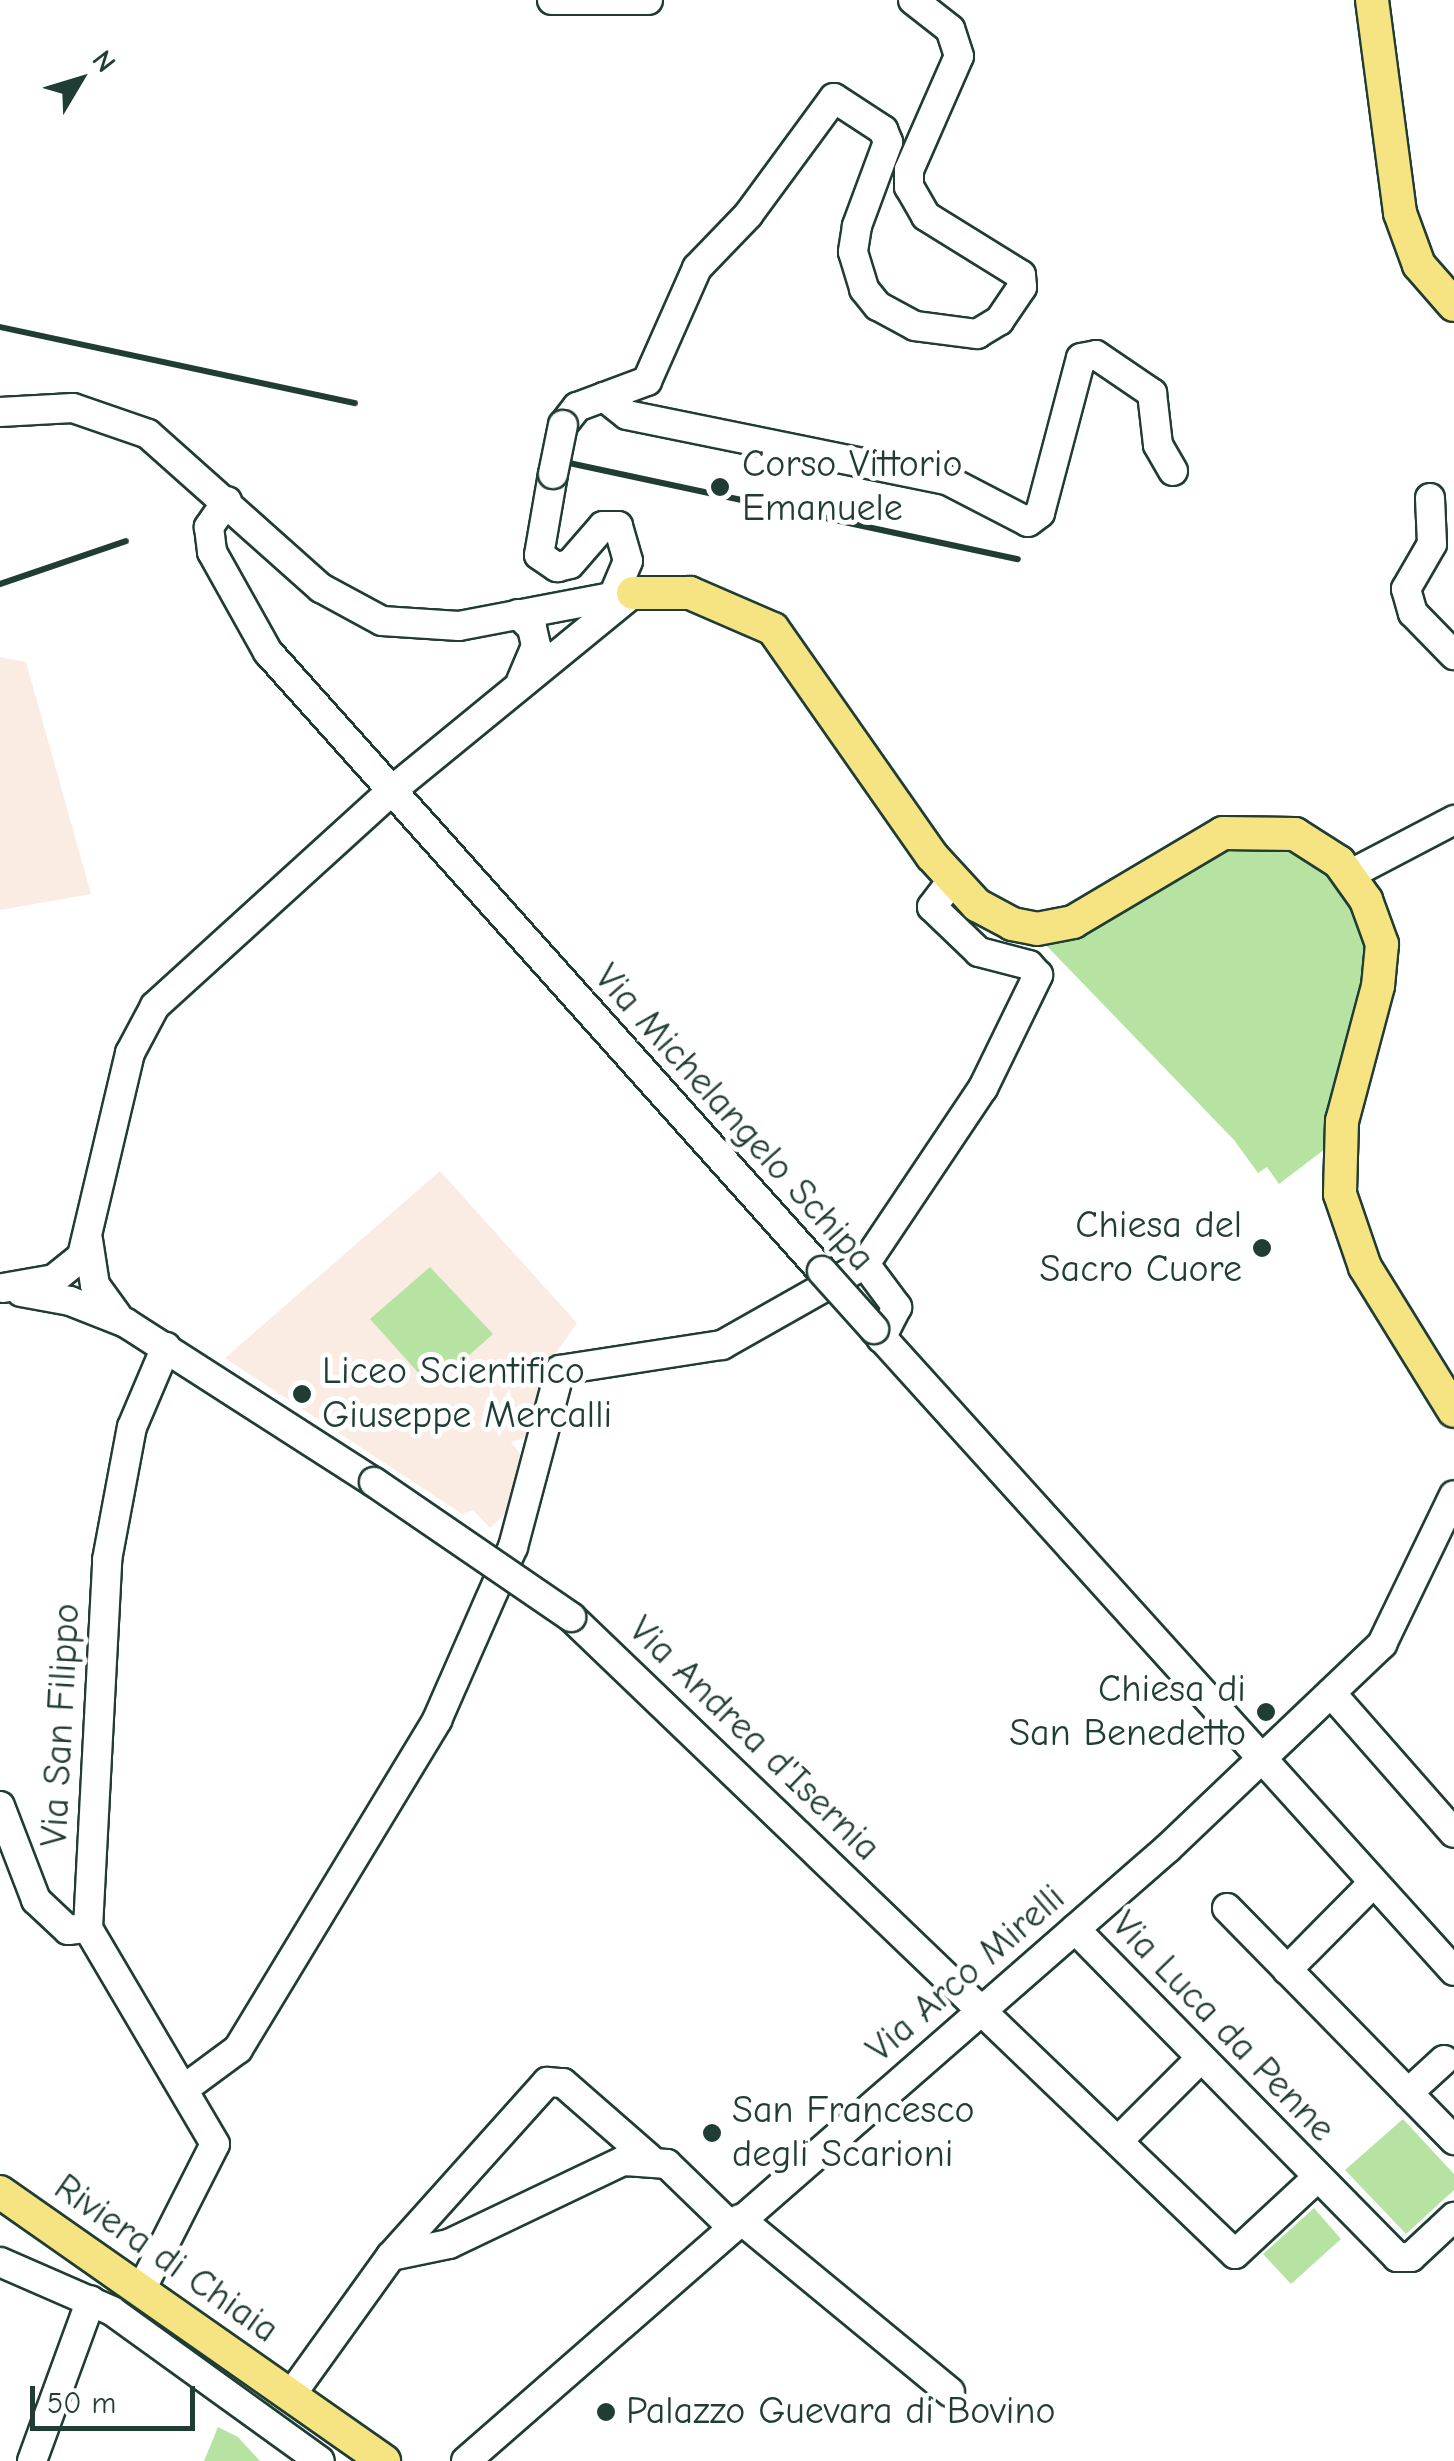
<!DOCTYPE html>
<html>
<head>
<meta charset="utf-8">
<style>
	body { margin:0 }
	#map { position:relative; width:1454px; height:2461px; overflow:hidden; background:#fff; font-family:"Comic Neue",sans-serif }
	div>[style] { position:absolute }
	.built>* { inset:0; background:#faebe3 }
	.green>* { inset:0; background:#b6e3a2 }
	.roads { filter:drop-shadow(2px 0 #1f3d34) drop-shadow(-2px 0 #1f3d34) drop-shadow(0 2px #1f3d34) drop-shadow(0 -2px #1f3d34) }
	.minor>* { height:28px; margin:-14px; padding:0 14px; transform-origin:14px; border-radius:14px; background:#fff }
	.major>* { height:32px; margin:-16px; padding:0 16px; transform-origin:16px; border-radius:16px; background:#f6e381 }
	.rail>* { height:6px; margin:-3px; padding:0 3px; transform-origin:3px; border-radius:3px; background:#1f3d34 }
	.bridges { filter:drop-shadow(2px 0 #1f3d34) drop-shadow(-2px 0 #1f3d34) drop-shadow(0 2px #1f3d34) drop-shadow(0 -2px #1f3d34) }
	.minor-bridge>* { height:28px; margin:-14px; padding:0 14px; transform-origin:14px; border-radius:14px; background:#fff }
	.dots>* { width:28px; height:28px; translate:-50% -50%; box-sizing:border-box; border:5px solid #fff; border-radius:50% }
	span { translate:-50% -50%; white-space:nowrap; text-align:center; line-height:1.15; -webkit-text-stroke:10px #fff; paint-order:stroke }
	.poi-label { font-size:38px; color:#1f3d34 }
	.left { translate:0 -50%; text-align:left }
	.right { translate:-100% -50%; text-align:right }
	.street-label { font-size:38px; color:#1f3d34 }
	.north { position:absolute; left:30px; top:30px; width:100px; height:100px; -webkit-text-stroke:8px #fff; paint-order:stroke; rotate:52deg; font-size:28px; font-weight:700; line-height:40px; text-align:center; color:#1f3d34 }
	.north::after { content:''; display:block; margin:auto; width:35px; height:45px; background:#1f3d34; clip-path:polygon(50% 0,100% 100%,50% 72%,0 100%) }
	.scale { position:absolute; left:30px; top:2386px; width:165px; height:45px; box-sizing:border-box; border:5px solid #1f3d34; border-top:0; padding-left:12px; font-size:30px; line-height:35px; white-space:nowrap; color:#1f3d34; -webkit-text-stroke:8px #fff; paint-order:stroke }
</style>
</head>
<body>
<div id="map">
	<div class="built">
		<div style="clip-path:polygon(0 657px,26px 662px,91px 894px,0 910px)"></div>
		<div style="clip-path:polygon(440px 1171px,577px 1323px,554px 1356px,534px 1435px,511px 1442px,523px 1458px,509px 1510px,490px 1528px,473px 1510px,462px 1514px,225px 1358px)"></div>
	</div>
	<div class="green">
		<div style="clip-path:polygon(1260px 842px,1309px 855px,1347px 894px,1365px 933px,1368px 961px,1325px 1149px,1279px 1184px,1267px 1167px,1258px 1173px,1234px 1140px,1043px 942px,1216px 849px)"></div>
		<div style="clip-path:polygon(430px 1267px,493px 1334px,432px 1388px,370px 1319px)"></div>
		<div style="clip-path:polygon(1403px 2119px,1454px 2174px,1454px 2190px,1406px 2234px,1345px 2170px)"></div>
		<div style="clip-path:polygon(1314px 2208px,1341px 2239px,1291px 2284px,1263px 2254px)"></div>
		<div style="clip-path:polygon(218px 2427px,238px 2437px,260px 2461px,204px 2461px)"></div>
	</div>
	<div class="roads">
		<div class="minor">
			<div style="left:552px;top:0;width:96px"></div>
			<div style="left:604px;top:397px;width:29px;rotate:38deg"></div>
			<div style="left:627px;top:415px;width:327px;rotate:11.5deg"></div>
			<div style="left:947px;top:480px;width:91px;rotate:27.4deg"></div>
			<div style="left:1028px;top:522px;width:15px;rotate:-37deg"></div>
			<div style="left:1040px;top:513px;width:160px;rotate:-75.2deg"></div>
			<div style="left:1081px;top:358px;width:15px;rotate:-11deg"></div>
			<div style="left:1096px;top:355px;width:68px;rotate:34.2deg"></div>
			<div style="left:1152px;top:393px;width:52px;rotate:83.4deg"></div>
			<div style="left:1158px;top:445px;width:30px;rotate:60deg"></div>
			<div style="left:0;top:412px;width:73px;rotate:-3.1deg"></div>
			<div style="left:73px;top:408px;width:79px;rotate:19.1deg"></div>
			<div style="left:148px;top:434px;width:232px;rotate:41.7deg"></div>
			<div style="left:321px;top:588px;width:69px;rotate:28.4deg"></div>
			<div style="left:382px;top:621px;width:77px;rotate:3.7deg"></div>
			<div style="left:459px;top:626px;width:171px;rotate:-10.8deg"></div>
			<div style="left:563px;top:425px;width:23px;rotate:-52deg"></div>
			<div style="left:577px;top:407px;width:75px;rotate:-20.4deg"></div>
			<div style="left:647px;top:381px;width:124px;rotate:-66.1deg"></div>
			<div style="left:697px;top:268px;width:74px;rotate:-46.1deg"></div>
			<div style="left:748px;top:215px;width:145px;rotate:-53.7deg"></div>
			<div style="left:834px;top:98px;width:59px;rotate:33.1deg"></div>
			<div style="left:883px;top:130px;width:13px;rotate:67deg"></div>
			<div style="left:888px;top:142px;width:90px;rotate:110.3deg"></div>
			<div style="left:857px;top:226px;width:26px;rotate:99deg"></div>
			<div style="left:853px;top:252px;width:39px;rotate:73deg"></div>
			<div style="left:864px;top:289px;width:22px;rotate:51deg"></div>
			<div style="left:878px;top:306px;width:42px;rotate:28.4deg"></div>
			<div style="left:915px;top:326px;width:63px;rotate:7.4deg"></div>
			<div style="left:977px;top:334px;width:26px;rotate:-31deg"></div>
			<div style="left:999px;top:321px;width:41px;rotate:-55.9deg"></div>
			<div style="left:1022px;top:287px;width:12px;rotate:-95deg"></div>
			<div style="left:1021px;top:275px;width:112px;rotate:-148.2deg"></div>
			<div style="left:926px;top:216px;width:34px;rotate:-120deg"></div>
			<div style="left:909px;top:187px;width:17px;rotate:-90deg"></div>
			<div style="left:909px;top:170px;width:124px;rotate:-66.3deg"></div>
			<div style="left:959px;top:56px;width:28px;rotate:-108deg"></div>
			<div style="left:950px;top:29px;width:47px;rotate:-141.9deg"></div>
			<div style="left:553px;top:474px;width:82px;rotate:99.8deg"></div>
			<div style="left:539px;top:555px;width:22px;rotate:34deg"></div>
			<div style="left:557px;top:567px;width:13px;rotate:-13deg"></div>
			<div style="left:570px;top:564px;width:50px;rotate:-49deg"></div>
			<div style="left:603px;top:526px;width:15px"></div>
			<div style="left:618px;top:526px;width:36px;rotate:74deg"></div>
			<div style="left:628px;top:561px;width:39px;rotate:113deg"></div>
			<div style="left:1430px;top:498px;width:46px;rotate:87.5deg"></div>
			<div style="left:1432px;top:544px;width:52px;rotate:120deg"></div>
			<div style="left:1406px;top:589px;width:25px;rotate:74deg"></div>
			<div style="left:1413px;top:613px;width:59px;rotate:45.7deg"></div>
			<div style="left:227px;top:501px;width:32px;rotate:125deg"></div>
			<div style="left:209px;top:527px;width:25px;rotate:83deg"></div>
			<div style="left:212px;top:552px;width:115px;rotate:60.8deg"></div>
			<div style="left:268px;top:652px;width:831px;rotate:48.17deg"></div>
			<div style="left:518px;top:614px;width:20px;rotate:45deg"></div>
			<div style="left:532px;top:628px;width:18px;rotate:77deg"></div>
			<div style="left:536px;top:646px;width:38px;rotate:113deg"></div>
			<div style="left:1349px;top:875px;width:119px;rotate:-27.6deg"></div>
			<div style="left:88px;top:1240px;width:46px;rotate:81.2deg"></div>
			<div style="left:95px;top:1285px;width:37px;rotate:54deg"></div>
			<div style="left:865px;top:1264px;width:54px;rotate:53.3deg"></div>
			<div style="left:897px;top:1307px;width:35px;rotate:117deg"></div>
			<div style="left:3px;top:1288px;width:52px;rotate:-10deg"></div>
			<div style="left:54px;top:1279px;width:36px;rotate:-39deg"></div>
			<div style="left:82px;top:1256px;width:209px;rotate:-76.7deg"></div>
			<div style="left:130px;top:1053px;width:53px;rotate:-62deg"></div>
			<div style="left:155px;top:1006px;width:318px;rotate:-42.3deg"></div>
			<div style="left:390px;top:792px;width:314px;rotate:-39.3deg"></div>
			<div style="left:21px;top:1292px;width:50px;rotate:10.4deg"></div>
			<div style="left:70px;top:1301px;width:60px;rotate:21.4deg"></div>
			<div style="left:126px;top:1323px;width:295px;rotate:32.7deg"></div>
			<div style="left:874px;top:1329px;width:865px;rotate:47.9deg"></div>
			<div style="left:571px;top:1617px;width:920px;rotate:43.81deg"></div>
			<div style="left:1235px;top:2254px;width:113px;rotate:-42.9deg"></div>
			<div style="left:1331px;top:1693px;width:186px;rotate:48.7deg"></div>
			<div style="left:0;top:1806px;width:101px;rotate:69deg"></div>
			<div style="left:36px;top:1900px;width:44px;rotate:43.2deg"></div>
			<div style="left:68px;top:1930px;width:20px;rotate:-6deg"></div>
			<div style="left:1227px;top:1908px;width:325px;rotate:45.6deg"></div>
			<div style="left:1075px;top:1929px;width:460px;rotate:45.5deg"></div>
			<div style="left:1397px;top:2257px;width:14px"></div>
			<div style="left:1411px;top:2257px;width:59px;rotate:-42.9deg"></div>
			<div style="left:1287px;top:1970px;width:122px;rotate:-45.3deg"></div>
			<div style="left:184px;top:2089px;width:67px;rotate:-36.5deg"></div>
			<div style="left:238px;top:2049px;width:385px;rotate:-58.8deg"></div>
			<div style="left:437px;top:1720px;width:189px;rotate:-66.3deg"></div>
			<div style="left:513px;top:1547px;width:183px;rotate:-75.1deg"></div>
			<div style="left:560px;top:1370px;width:164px;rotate:-8.8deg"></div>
			<div style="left:722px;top:1345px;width:164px;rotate:-29.5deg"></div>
			<div style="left:865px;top:1264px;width:212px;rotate:-56.2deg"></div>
			<div style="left:983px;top:1088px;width:126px;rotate:-64deg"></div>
			<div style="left:1038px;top:975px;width:13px;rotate:-132deg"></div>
			<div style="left:1029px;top:965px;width:52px;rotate:-165.4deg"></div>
			<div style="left:979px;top:952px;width:65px;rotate:-136.2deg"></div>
			<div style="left:932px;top:907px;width:34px;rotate:-53deg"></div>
			<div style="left:1408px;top:2093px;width:49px;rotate:-42.5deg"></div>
			<div style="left:1118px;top:2141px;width:117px;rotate:-45deg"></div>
			<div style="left:740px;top:2219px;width:272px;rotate:39.5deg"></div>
			<div style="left:391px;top:2256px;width:234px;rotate:-48.1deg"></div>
			<div style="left:547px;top:2082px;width:16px;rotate:4deg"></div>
			<div style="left:563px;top:2083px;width:114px;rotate:41.1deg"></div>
			<div style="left:0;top:2262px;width:122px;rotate:23.6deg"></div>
			<div style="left:112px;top:2311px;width:256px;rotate:35.8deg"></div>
			<div style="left:142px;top:2288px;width:161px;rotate:-63.1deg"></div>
			<div style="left:215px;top:2144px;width:251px;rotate:-120.5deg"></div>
			<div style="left:88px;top:1928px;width:368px;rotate:-87deg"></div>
			<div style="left:107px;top:1560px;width:135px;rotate:-79.4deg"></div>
			<div style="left:132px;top:1427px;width:87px;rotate:-67deg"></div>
			<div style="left:291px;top:2395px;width:171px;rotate:-54.3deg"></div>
			<div style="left:391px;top:2256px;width:59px;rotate:-11.7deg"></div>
			<div style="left:449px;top:2244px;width:193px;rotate:-25.5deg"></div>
			<div style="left:623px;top:2161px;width:44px;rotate:3.9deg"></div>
			<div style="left:667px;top:2164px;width:89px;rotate:44.1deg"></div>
			<div style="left:32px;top:2461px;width:171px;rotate:-69.9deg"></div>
			<div style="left:466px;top:2461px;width:932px;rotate:-41.13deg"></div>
			<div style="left:1168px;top:1848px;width:296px;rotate:-43.6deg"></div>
			<div style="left:1382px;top:1644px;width:165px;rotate:-64.2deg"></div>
		</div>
		<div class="major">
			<div style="left:1372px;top:0;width:215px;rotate:82.5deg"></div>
			<div style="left:1400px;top:213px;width:55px;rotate:69.9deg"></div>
			<div style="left:1419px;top:265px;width:53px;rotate:48.8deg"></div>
			<div style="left:633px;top:593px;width:57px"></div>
			<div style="left:690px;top:593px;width:90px;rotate:23.4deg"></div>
			<div style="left:773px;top:629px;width:277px;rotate:55deg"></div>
			<div style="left:932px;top:856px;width:67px;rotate:47.4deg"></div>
			<div style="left:977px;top:905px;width:40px;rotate:28deg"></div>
			<div style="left:1012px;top:924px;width:25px;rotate:11deg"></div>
			<div style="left:1037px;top:929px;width:37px;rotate:-11deg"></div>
			<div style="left:1073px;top:922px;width:174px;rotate:-30.7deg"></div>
			<div style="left:1223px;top:833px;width:72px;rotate:0.8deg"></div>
			<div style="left:1295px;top:834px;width:52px;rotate:32.5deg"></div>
			<div style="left:1339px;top:862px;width:47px;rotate:54.6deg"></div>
			<div style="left:1366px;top:900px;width:47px;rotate:70deg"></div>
			<div style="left:1382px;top:944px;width:42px;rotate:95.4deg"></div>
			<div style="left:1378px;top:986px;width:140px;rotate:104.9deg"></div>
			<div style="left:1342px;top:1121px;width:73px;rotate:91.6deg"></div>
			<div style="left:1340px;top:1194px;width:77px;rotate:71.1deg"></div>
			<div style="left:1365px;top:1267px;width:169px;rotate:58.3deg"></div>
			<div style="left:0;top:2192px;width:469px;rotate:35deg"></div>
		</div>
	</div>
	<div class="rail">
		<div style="left:0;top:327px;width:363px;rotate:12.1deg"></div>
		<div style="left:569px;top:463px;width:459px;rotate:12.1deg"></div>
		<div style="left:0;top:584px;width:133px;rotate:-18.8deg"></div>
	</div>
	<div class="bridges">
		<div class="minor-bridge">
			<div style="left:553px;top:474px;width:50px;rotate:-78.5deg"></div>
			<div style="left:822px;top:1271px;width:78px;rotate:48.1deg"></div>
			<div style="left:374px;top:1482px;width:239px;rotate:34.4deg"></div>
		</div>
	</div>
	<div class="dots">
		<div style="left:720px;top:487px;background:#1f3d34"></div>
		<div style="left:1262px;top:1248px;background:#1f3d34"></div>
		<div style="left:302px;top:1394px;background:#1f3d34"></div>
		<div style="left:1266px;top:1712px;background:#1f3d34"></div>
		<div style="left:712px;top:2133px;background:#1f3d34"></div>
		<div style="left:606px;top:2412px;background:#1f3d34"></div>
	</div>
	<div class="poi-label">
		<span class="left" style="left:742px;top:487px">Corso Vittorio<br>Emanuele</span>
		<span class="right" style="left:1242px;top:1248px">Chiesa del<br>Sacro Cuore</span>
		<span class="left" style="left:322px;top:1394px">Liceo Scientifico<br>Giuseppe Mercalli</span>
		<span class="right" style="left:1246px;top:1712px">Chiesa di<br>San Benedetto</span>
		<span class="left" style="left:732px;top:2133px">San Francesco<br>degli Scarioni</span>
		<span class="left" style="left:626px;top:2412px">Palazzo Guevara di Bovino</span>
	</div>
	<div class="street-label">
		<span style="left:734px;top:1118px;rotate:48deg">Via Michelangelo Schipa</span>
		<span style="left:61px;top:1725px;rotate:-87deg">Via San Filippo</span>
		<span style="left:754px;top:1739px;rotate:44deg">Via Andrea d'Isernia</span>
		<span style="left:966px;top:1974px;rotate:-41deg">Via Arco Mirelli</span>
		<span style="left:1223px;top:2027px;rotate:46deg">Via Luca da Penne</span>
		<span style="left:166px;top:2259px;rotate:35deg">Riviera di Chiaia</span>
	</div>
	<div class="north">N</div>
	<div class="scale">50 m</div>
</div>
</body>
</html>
